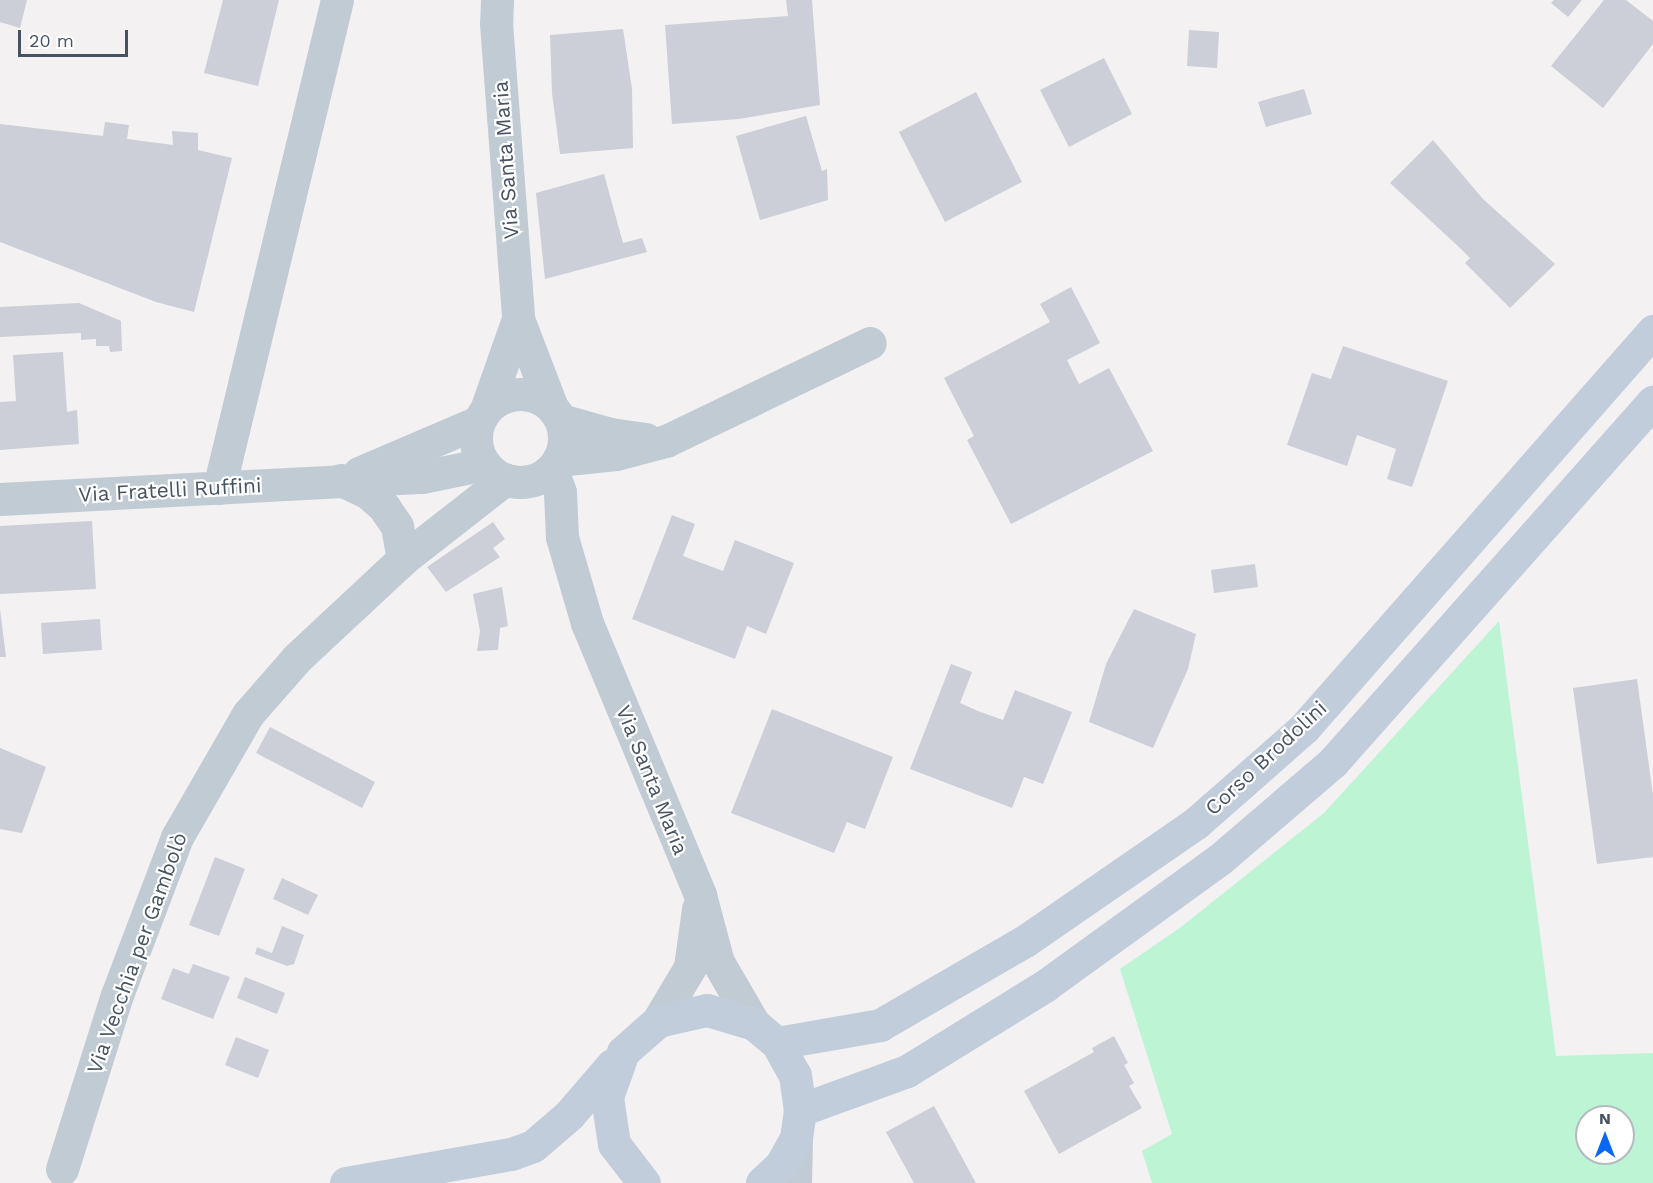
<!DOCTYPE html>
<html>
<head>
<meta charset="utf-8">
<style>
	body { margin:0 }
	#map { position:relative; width:1653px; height:1183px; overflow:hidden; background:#f3f1f1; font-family:"Work Sans",sans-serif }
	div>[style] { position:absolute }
	.green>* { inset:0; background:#bcf4d4 }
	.building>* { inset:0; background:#cccfd7 }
	.minor>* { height:33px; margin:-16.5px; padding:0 16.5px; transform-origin:16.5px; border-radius:16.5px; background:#c0cbd4 }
	.minor>.ring { margin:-16.5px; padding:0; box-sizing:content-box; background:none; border:33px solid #c0cbd4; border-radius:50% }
	.secondary>* { height:33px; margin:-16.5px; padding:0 16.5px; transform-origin:16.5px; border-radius:16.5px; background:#c2cddb }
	span { translate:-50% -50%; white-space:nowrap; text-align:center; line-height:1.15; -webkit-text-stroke:4.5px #fff; paint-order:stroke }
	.street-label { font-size:21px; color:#475361 }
	.north { position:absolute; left:1575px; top:1105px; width:60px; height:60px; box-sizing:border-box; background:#fff; border:2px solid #b5bac0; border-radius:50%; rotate:0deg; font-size:16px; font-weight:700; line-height:24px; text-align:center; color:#475361 }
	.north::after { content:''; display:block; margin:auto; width:21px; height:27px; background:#0767f7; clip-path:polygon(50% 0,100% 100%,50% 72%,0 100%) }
	.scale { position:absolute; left:18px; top:30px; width:110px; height:27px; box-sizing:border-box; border:3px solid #475361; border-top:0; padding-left:8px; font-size:18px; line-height:21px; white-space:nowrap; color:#475361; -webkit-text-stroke:4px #fff; paint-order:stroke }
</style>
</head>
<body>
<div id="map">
	<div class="green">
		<div style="clip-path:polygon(evenodd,1499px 621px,1556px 1056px,1653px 1053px,1653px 1183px,1152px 1183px,1142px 1151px,1172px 1134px,1120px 969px,1181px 927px,1324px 813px,1499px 621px,1587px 1117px,1623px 1117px,1623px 1153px,1587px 1153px,1587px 1117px)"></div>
	</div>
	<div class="building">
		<div style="clip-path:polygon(0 0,27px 0,20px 28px,0 22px)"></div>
		<div style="clip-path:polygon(223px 0,279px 0,258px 86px,204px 73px)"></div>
		<div style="clip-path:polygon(786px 0,812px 0,820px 105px,739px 119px,672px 124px,665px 25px,788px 16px)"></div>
		<div style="clip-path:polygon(1554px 0,1582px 0,1568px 17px,1551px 3px)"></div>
		<div style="clip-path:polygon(1604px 0,1626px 0,1653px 21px,1653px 44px,1603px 108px,1551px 66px)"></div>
		<div style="clip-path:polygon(623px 29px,632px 89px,633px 148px,560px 154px,552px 93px,550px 35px)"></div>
		<div style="clip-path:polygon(1189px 30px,1219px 32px,1217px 68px,1187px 66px)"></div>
		<div style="clip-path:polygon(1104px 58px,1132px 114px,1069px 147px,1040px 90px)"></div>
		<div style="clip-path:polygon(1304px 89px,1312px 114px,1266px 127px,1258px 102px)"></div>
		<div style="clip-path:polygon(976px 92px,1022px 182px,945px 222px,899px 132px)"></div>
		<div style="clip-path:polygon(806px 116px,822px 171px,827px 169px,828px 200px,760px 220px,736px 136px)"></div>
		<div style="clip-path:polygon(105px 122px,129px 125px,127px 139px,173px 145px,172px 131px,198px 133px,198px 150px,232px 158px,194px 312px,156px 302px,0 242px,0 124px,103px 136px)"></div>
		<div style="clip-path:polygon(1433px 140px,1483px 199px,1555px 264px,1510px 308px,1465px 263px,1470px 258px,1461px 249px,1390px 183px)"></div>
		<div style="clip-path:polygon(604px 174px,623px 243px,642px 238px,647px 252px,545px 279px,536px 193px)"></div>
		<div style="clip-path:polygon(1071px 287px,1100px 343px,1067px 360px,1079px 384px,1109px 368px,1153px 451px,1011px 524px,967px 440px,974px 436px,944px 378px,1050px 322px,1040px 304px)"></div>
		<div style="clip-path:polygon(79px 303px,121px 321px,122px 351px,110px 352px,109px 346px,96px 346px,96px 339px,81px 340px,81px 333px,0 337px,0 307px)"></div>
		<div style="clip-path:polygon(1343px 346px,1448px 381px,1412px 487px,1387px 479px,1396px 449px,1357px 435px,1347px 466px,1287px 445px,1312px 373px,1331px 379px)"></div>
		<div style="clip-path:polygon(63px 352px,67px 412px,77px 410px,79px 444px,0 450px,0 402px,16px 401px,13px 355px)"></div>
		<div style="clip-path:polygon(672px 515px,695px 524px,683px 556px,723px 571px,735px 540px,794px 563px,766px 634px,747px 626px,735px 659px,632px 619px)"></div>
		<div style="clip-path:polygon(92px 521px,96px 589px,0 594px,0 526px)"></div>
		<div style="clip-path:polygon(493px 522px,505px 539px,493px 548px,500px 557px,446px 592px,427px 567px)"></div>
		<div style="clip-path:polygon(1255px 564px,1258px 587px,1214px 593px,1211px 570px)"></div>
		<div style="clip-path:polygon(502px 587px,508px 626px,500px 628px,498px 650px,477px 651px,480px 631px,473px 594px)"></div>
		<div style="clip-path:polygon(0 609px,6px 657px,0 657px)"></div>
		<div style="clip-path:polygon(1134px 609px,1196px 634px,1188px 669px,1153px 748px,1089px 722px,1106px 664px)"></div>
		<div style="clip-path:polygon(100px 619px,102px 650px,43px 654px,41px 623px)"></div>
		<div style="clip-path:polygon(951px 664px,972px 672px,960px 703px,978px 711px,1003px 720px,1015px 690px,1072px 712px,1043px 784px,1024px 777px,1012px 808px,910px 769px)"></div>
		<div style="clip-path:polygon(1637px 679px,1653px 795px,1653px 857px,1597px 864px,1573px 688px)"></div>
		<div style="clip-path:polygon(772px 709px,893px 757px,865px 829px,847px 822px,834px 853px,731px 813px)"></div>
		<div style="clip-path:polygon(270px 727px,375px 782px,362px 808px,256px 753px)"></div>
		<div style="clip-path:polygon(0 748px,46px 767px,22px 833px,0 829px)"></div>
		<div style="clip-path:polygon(215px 857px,245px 869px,219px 936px,189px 925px)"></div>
		<div style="clip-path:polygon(282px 878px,318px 895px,308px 915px,273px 899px)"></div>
		<div style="clip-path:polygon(282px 926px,304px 935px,294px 964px,287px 966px,255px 954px,257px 947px,272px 953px)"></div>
		<div style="clip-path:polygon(193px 964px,230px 977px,213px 1019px,161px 999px,173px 968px,189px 974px)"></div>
		<div style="clip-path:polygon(245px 977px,285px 993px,277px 1014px,237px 998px)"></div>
		<div style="clip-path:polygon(1114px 1036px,1128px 1063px,1124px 1065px,1134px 1083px,1129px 1086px,1142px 1108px,1059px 1154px,1024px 1091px,1094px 1052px,1092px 1048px)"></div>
		<div style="clip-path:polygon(236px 1037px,269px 1050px,258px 1078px,225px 1065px)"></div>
		<div style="clip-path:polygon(934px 1106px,976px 1183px,914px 1183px,886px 1132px)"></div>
	</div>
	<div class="minor">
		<div style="left:497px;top:0;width:23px;rotate:92deg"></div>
		<div style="left:496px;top:23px;width:297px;rotate:85.7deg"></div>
		<div style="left:518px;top:319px;width:92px;rotate:69deg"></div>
		<div class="ring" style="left:476px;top:394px;width:55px;height:55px"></div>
		<div style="left:487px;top:407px;width:93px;rotate:-70.6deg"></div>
		<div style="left:561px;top:420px;width:51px;rotate:15.9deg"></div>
		<div style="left:610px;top:434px;width:36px;rotate:8deg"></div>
		<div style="left:558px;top:460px;width:58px;rotate:-5.9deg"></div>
		<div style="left:616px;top:454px;width:52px;rotate:-14.6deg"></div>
		<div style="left:666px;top:441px;width:226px;rotate:-25.7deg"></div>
		<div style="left:552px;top:469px;width:24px;rotate:71deg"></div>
		<div style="left:560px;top:492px;width:45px;rotate:87.5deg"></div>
		<div style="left:562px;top:537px;width:90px;rotate:73.8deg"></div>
		<div style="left:587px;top:623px;width:295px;rotate:67.4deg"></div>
		<div style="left:700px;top:895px;width:69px;rotate:75deg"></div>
		<div style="left:718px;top:962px;width:72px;rotate:59.9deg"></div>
		<div style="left:359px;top:473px;width:129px;rotate:-23.2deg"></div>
		<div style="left:341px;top:480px;width:29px;rotate:25deg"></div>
		<div style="left:367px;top:492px;width:23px;rotate:41deg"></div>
		<div style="left:384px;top:507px;width:23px;rotate:56deg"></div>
		<div style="left:397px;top:526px;width:34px;rotate:80deg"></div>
		<div style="left:219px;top:488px;width:502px;rotate:-76.41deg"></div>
		<div style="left:0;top:499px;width:423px;rotate:-3deg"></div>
		<div style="left:422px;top:477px;width:64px;rotate:-11.7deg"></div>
		<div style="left:658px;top:1021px;width:63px;rotate:-59.3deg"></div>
		<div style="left:690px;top:967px;width:59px;rotate:-82.1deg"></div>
		<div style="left:62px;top:1169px;width:182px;rotate:-72.5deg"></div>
		<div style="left:117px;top:995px;width:169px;rotate:-69.2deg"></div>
		<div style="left:177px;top:837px;width:142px;rotate:-60deg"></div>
		<div style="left:248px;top:714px;width:74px;rotate:-48.8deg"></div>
		<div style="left:297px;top:658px;width:145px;rotate:-43deg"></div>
		<div style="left:403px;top:559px;width:128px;rotate:-38deg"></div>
		<div style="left:795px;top:1183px;width:45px;rotate:-88.7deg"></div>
	</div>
	<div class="secondary">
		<div style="left:777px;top:1043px;width:105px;rotate:-9.9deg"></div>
		<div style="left:880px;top:1025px;width:168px;rotate:-30.1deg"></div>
		<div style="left:1025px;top:941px;width:208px;rotate:-34.6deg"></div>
		<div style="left:1196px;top:823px;width:144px;rotate:-41.3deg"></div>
		<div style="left:1304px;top:728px;width:529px;rotate:-48.68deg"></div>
		<div style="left:800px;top:1110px;width:114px;rotate:-20deg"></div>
		<div style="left:907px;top:1071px;width:163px;rotate:-31.7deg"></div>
		<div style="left:1046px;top:985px;width:215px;rotate:-35.9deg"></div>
		<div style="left:1220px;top:859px;width:149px;rotate:-40.6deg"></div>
		<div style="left:1333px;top:762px;width:482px;rotate:-48.4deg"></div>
		<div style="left:346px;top:1183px;width:168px;rotate:-10deg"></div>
		<div style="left:511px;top:1154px;width:23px;rotate:-20deg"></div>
		<div style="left:533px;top:1146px;width:48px;rotate:-40.7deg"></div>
		<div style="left:569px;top:1115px;width:66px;rotate:-49.3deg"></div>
		<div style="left:644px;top:1183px;width:49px;rotate:-127.6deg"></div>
		<div style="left:614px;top:1144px;width:48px;rotate:-98.5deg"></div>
		<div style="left:607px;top:1097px;width:48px;rotate:-70.4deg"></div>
		<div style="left:623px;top:1052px;width:47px;rotate:-41.5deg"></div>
		<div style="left:658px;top:1021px;width:50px;rotate:-12.7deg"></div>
		<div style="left:707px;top:1010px;width:49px;rotate:16.6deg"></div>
		<div style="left:754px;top:1024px;width:30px;rotate:40deg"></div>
		<div style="left:777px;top:1043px;width:37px;rotate:61deg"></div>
		<div style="left:795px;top:1075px;width:35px;rotate:82deg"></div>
		<div style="left:800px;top:1110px;width:28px;rotate:98deg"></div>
		<div style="left:796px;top:1138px;width:31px;rotate:119deg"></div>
		<div style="left:781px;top:1165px;width:26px;rotate:137deg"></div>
	</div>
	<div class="street-label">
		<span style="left:506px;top:160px;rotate:-94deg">Via Santa Maria</span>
		<span style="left:170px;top:490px;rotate:-3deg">Via Fratelli Ruffini</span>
		<span style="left:1266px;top:758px;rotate:-43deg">Corso Brodolini</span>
		<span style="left:652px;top:780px;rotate:68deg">Via Santa Maria</span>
		<span style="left:137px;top:953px;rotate:-70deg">Via Vecchia per Gambolò</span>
	</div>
	<div class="north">N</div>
	<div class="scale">20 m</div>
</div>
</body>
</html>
